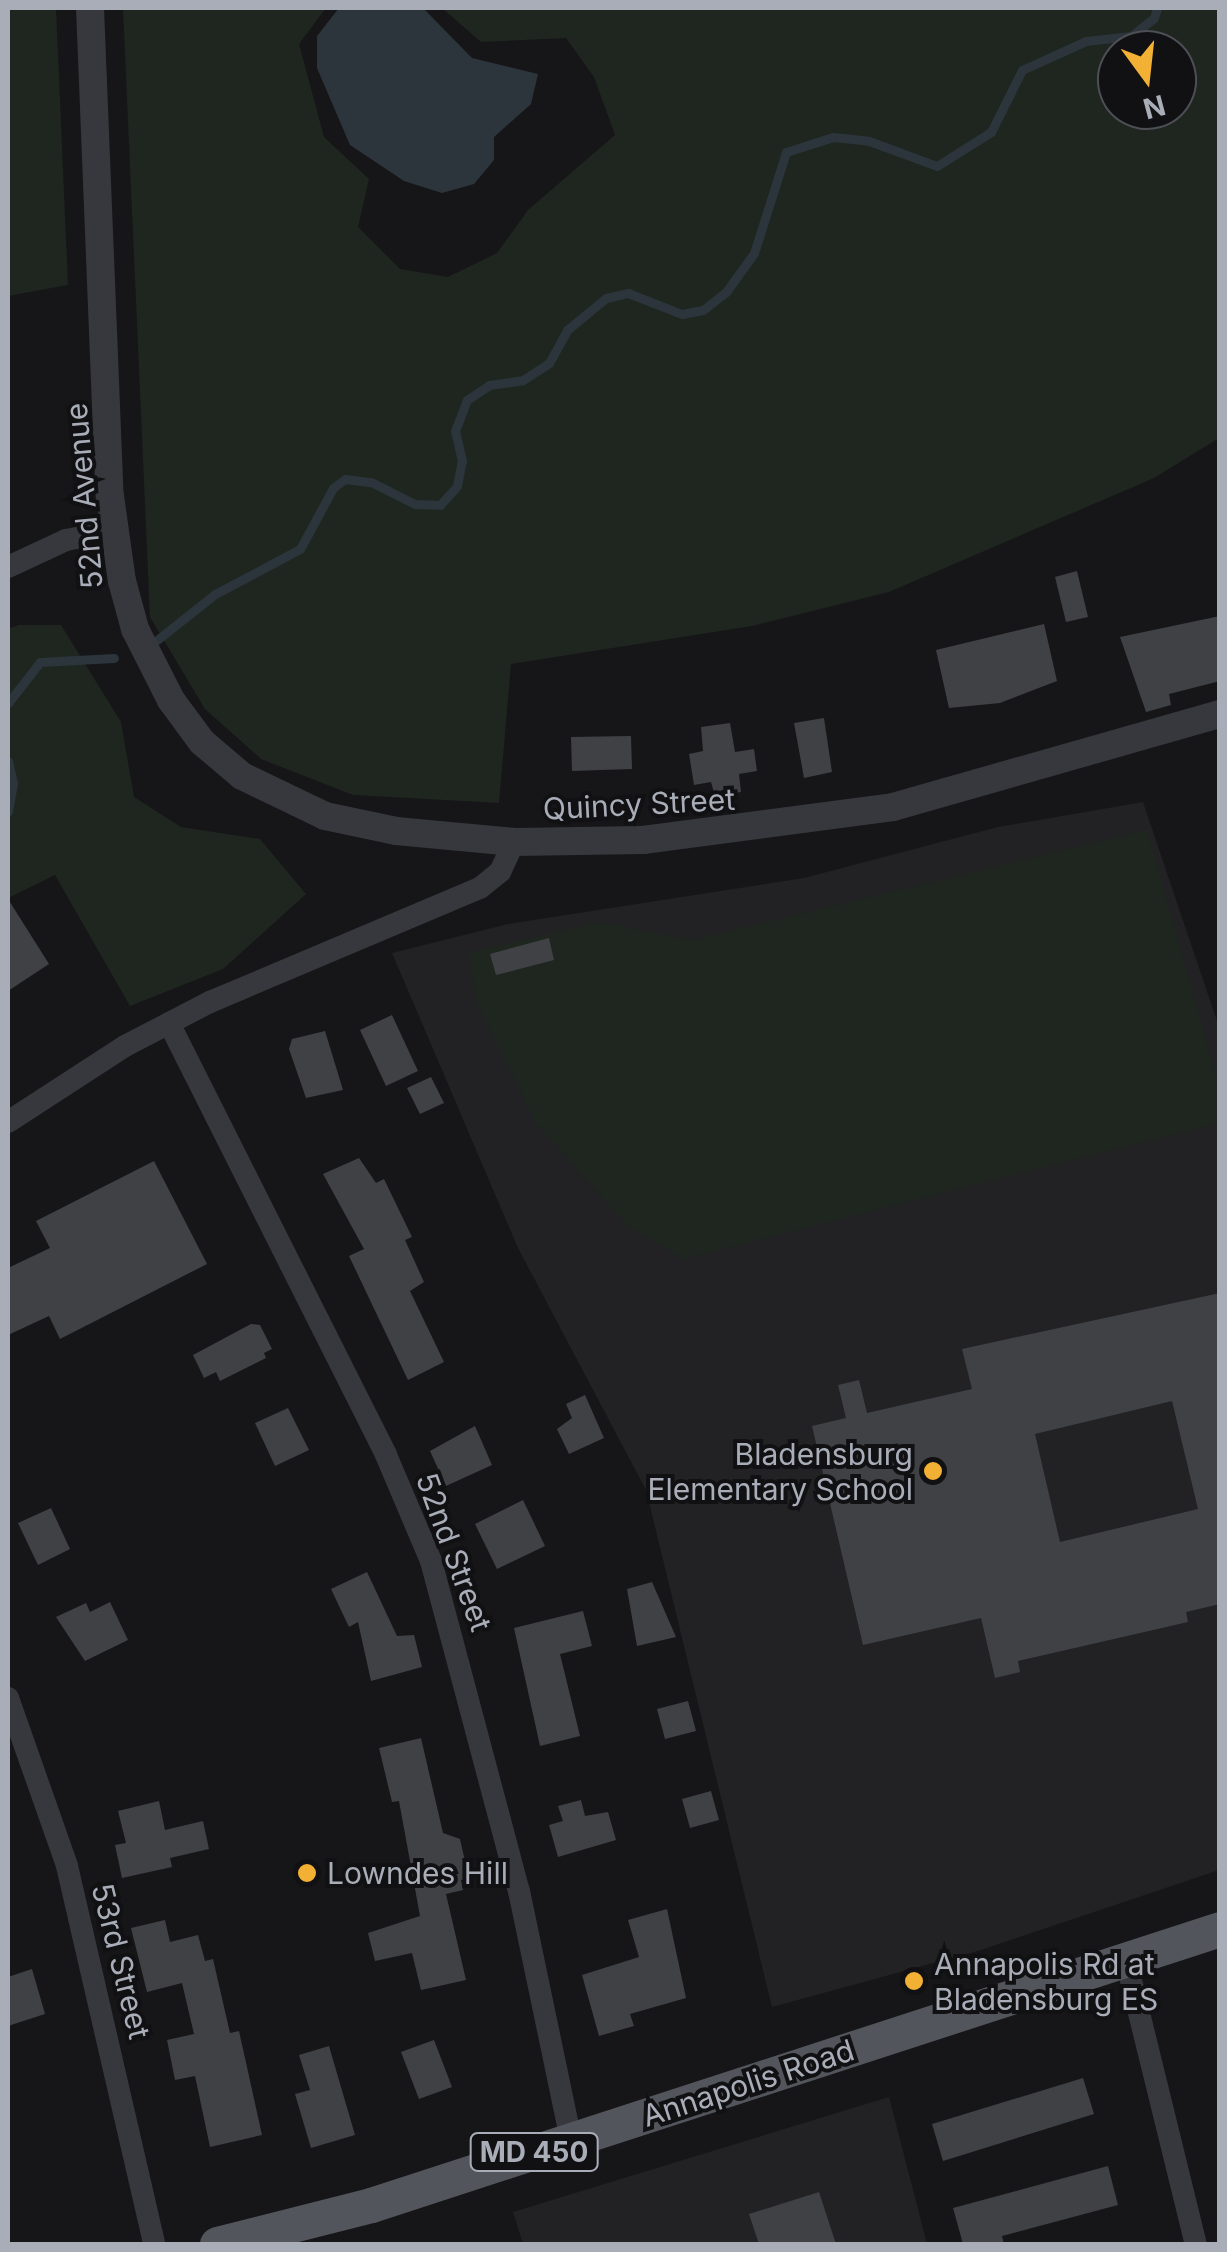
<!DOCTYPE html>
<html>
<head>
<meta charset="utf-8">
<style>
	body { margin:0 }
	#map { position:relative; width:1227px; height:2252px; overflow:hidden; background:#161618; font-family:Inter,sans-serif }
	div>[style] { position:absolute }
	.built>* { inset:0; background:#222225 }
	.green>* { inset:0; background:#1e261f }
	.water>* { inset:0; background:#2c353c }
	.stream>* { height:9px; margin:-4.5px; padding:0 4.5px; transform-origin:4.5px; border-radius:4.5px; background:#2c353c }
	.building>* { inset:0; background:#404145 }
	.minor>* { height:22px; margin:-11px; padding:0 11px; transform-origin:11px; border-radius:11px; background:#37383d }
	.tertiary>* { height:28px; margin:-14px; padding:0 14px; transform-origin:14px; border-radius:14px; background:#37383d }
	.primary>* { height:35px; margin:-17.5px; padding:0 17.5px; transform-origin:17.5px; border-radius:17.5px; background:#53555c }
	.dots>* { width:28px; height:28px; translate:-50% -50%; box-sizing:border-box; border:5px solid #111113; border-radius:50% }
	span { translate:-50% -50%; white-space:nowrap; text-align:center; line-height:1.15; -webkit-text-stroke:8px #111113; paint-order:stroke }
	.shield-label span { padding:2px 8px; background:#111113; border:2px solid; border-radius:8px; -webkit-text-stroke-width:0 }
	.shield-label { font-size:28px; color:#a8adb8; font-weight:700 }
	.street-label { font-size:30px; color:#a8adb8 }
	.poi-label { font-size:30px; color:#a8adb8 }
	.right { translate:-100% -50%; text-align:right }
	.left { translate:0 -50%; text-align:left }
	.frame { position:absolute; inset:0; border:10px solid #a8adb8; pointer-events:none }
	.north { position:absolute; left:1097px; top:30px; width:100px; height:100px; box-sizing:border-box; background:#111113; border:2px solid #4d4f55; border-radius:50%; rotate:165deg; font-size:28px; font-weight:700; line-height:40px; text-align:center; color:#a8adb8 }
	.north::after { content:''; display:block; margin:auto; width:35px; height:45px; background:#f2b134; clip-path:polygon(50% 0,100% 100%,50% 72%,0 100%) }
</style>
</head>
<body>
<div id="map">
	<div class="built">
		<div style="clip-path:polygon(1143px 802px,1219px 1027px,1219px 1870px,981px 1950px,772px 2007px,646px 1490px,518px 1248px,392px 953px,508px 924px,804px 878px,998px 827px)"></div>
		<div style="clip-path:polygon(889px 2097px,927px 2244px,523px 2244px,513px 2212px)"></div>
	</div>
	<div class="green">
		<div style="clip-path:polygon(8px 8px,56px 8px,68px 285px,8px 296px)"></div>
		<div style="clip-path:polygon(evenodd,123px 8px,326px 8px,299px 44px,324px 137px,369px 179px,358px 227px,400px 269px,448px 277px,497px 253px,528px 210px,615px 135px,594px 77px,566px 38px,481px 42px,442px 8px,1219px 8px,1219px 438px,1154px 478px,889px 592px,752px 626px,511px 664px,499px 803px,353px 795px,261px 759px,205px 709px,150px 617px,123px 8px,1177px 50px,1177px 110px,1117px 110px,1117px 50px,1177px 50px)"></div>
		<div style="clip-path:polygon(19px 625px,61px 625px,121px 722px,134px 797px,181px 827px,260px 839px,306px 894px,223px 969px,130px 1006px,55px 875px,8px 898px,8px 629px)"></div>
		<div style="clip-path:polygon(1147px 830px,1219px 1086px,1219px 1123px,683px 1259px,627px 1225px,536px 1123px,476px 1001px,469px 952px,601px 922px,692px 940px)"></div>
	</div>
	<div class="water">
		<div style="clip-path:polygon(339px 8px,423px 8px,472px 58px,538px 74px,531px 104px,494px 137px,494px 160px,474px 184px,442px 193px,404px 181px,350px 145px,317px 68px,317px 36px)"></div>
	</div>
	<div class="stream">
		<div style="left:157px;top:640px;width:74px;rotate:-38.4deg"></div>
		<div style="left:215px;top:594px;width:96px;rotate:-27.9deg"></div>
		<div style="left:300px;top:549px;width:69px;rotate:-61.6deg"></div>
		<div style="left:333px;top:488px;width:15px;rotate:-37deg"></div>
		<div style="left:345px;top:479px;width:26px;rotate:7deg"></div>
		<div style="left:371px;top:482px;width:49px;rotate:26.6deg"></div>
		<div style="left:415px;top:504px;width:25px;rotate:2deg"></div>
		<div style="left:440px;top:505px;width:25px;rotate:-48deg"></div>
		<div style="left:457px;top:486px;width:25px;rotate:-79deg"></div>
		<div style="left:462px;top:461px;width:31px;rotate:-103deg"></div>
		<div style="left:455px;top:431px;width:33px;rotate:-69deg"></div>
		<div style="left:467px;top:400px;width:27px;rotate:-34deg"></div>
		<div style="left:489px;top:385px;width:34px;rotate:-8deg"></div>
		<div style="left:523px;top:380px;width:31px;rotate:-33deg"></div>
		<div style="left:549px;top:363px;width:38px;rotate:-61deg"></div>
		<div style="left:567px;top:330px;width:50px;rotate:-39.4deg"></div>
		<div style="left:606px;top:298px;width:23px;rotate:-13deg"></div>
		<div style="left:628px;top:293px;width:58px;rotate:21.3deg"></div>
		<div style="left:682px;top:314px;width:21px;rotate:-11deg"></div>
		<div style="left:703px;top:310px;width:29px;rotate:-38deg"></div>
		<div style="left:726px;top:292px;width:48px;rotate:-54.3deg"></div>
		<div style="left:754px;top:253px;width:106px;rotate:-72.4deg"></div>
		<div style="left:786px;top:152px;width:49px;rotate:-17.7deg"></div>
		<div style="left:833px;top:137px;width:36px;rotate:6deg"></div>
		<div style="left:869px;top:141px;width:72px;rotate:20.2deg"></div>
		<div style="left:937px;top:166px;width:64px;rotate:-32.2deg"></div>
		<div style="left:991px;top:132px;width:69px;rotate:-63.4deg"></div>
		<div style="left:1022px;top:70px;width:70px;rotate:-24.4deg"></div>
		<div style="left:1086px;top:41px;width:45px;rotate:-6.3deg"></div>
		<div style="left:1131px;top:36px;width:29px;rotate:-38deg"></div>
		<div style="left:1154px;top:18px;width:10px;rotate:-73deg"></div>
		<div style="left:8px;top:703px;width:52px;rotate:-52deg"></div>
		<div style="left:40px;top:662px;width:74px;rotate:-3.1deg"></div>
		<div style="left:8px;top:761px;width:23px;rotate:77deg"></div>
		<div style="left:13px;top:783px;width:29px;rotate:100deg"></div>
	</div>
	<div class="building">
		<div style="clip-path:polygon(1077px 571px,1088px 617px,1066px 622px,1055px 577px)"></div>
		<div style="clip-path:polygon(1220px 616px,1220px 681px,1169px 694px,1171px 705px,1146px 712px,1120px 637px)"></div>
		<div style="clip-path:polygon(1044px 624px,1057px 681px,1000px 703px,949px 708px,936px 650px)"></div>
		<div style="clip-path:polygon(824px 718px,832px 772px,804px 778px,794px 723px)"></div>
		<div style="clip-path:polygon(730px 723px,735px 752px,754px 749px,757px 771px,739px 774px,741px 792px,715px 796px,711px 782px,694px 785px,689px 754px,703px 751px,701px 727px)"></div>
		<div style="clip-path:polygon(631px 736px,632px 769px,572px 771px,571px 737px)"></div>
		<div style="clip-path:polygon(8px 899px,49px 964px,8px 991px)"></div>
		<div style="clip-path:polygon(549px 938px,554px 960px,496px 975px,490px 954px)"></div>
		<div style="clip-path:polygon(392px 1015px,418px 1071px,386px 1086px,360px 1030px)"></div>
		<div style="clip-path:polygon(325px 1031px,343px 1090px,306px 1098px,289px 1049px,292px 1039px)"></div>
		<div style="clip-path:polygon(431px 1077px,444px 1103px,420px 1114px,407px 1088px)"></div>
		<div style="clip-path:polygon(359px 1158px,376px 1183px,384px 1179px,412px 1237px,405px 1240px,424px 1282px,410px 1291px,444px 1362px,408px 1380px,349px 1256px,364px 1249px,323px 1174px)"></div>
		<div style="clip-path:polygon(154px 1161px,207px 1264px,60px 1339px,49px 1316px,8px 1335px,8px 1268px,50px 1248px,36px 1221px)"></div>
		<div style="clip-path:polygon(evenodd,1220px 1293px,1220px 1604px,1186px 1612px,1188px 1622px,1018px 1661px,1020px 1672px,995px 1678px,981px 1618px,863px 1645px,812px 1426px,846px 1418px,838px 1385px,859px 1380px,867px 1413px,972px 1389px,962px 1349px,1220px 1293px,1172px 1401px,1198px 1509px,1060px 1542px,1035px 1434px,1172px 1401px)"></div>
		<div style="clip-path:polygon(251px 1324px,260px 1325px,272px 1349px,264px 1353px,266px 1358px,220px 1381px,216px 1372px,204px 1378px,193px 1355px)"></div>
		<div style="clip-path:polygon(585px 1395px,604px 1438px,569px 1454px,557px 1429px,572px 1418px,566px 1404px)"></div>
		<div style="clip-path:polygon(288px 1408px,309px 1450px,275px 1466px,255px 1423px)"></div>
		<div style="clip-path:polygon(475px 1426px,492px 1465px,446px 1486px,430px 1451px)"></div>
		<div style="clip-path:polygon(523px 1500px,545px 1546px,497px 1569px,475px 1524px)"></div>
		<div style="clip-path:polygon(51px 1508px,70px 1549px,38px 1565px,18px 1523px)"></div>
		<div style="clip-path:polygon(367px 1572px,397px 1636px,414px 1635px,422px 1667px,371px 1681px,358px 1622px,349px 1627px,331px 1589px)"></div>
		<div style="clip-path:polygon(652px 1582px,676px 1637px,637px 1646px,627px 1589px)"></div>
		<div style="clip-path:polygon(110px 1602px,128px 1640px,85px 1661px,56px 1617px,86px 1603px,90px 1612px)"></div>
		<div style="clip-path:polygon(583px 1611px,592px 1646px,560px 1654px,580px 1736px,540px 1746px,514px 1628px)"></div>
		<div style="clip-path:polygon(688px 1701px,696px 1731px,665px 1739px,657px 1709px)"></div>
		<div style="clip-path:polygon(421px 1738px,443px 1833px,460px 1839px,469px 1879px,461px 1880px,463px 1890px,446px 1894px,466px 1980px,421px 1990px,412px 1953px,375px 1961px,368px 1933px,420px 1916px,399px 1801px,392px 1802px,379px 1748px)"></div>
		<div style="clip-path:polygon(711px 1791px,719px 1820px,690px 1828px,682px 1799px)"></div>
		<div style="clip-path:polygon(581px 1800px,585px 1816px,608px 1812px,616px 1840px,558px 1857px,549px 1825px,563px 1821px,558px 1806px)"></div>
		<div style="clip-path:polygon(159px 1801px,165px 1830px,203px 1821px,209px 1849px,170px 1858px,172px 1867px,122px 1878px,115px 1845px,126px 1843px,118px 1811px)"></div>
		<div style="clip-path:polygon(667px 1909px,686px 1998px,630px 2014px,634px 2026px,599px 2036px,582px 1975px,639px 1957px,628px 1920px)"></div>
		<div style="clip-path:polygon(165px 1920px,170px 1942px,198px 1935px,205px 1961px,213px 1959px,230px 2033px,239px 2031px,262px 2135px,210px 2147px,195px 2076px,175px 2080px,167px 2040px,194px 2034px,182px 1983px,147px 1992px,131px 1928px)"></div>
		<div style="clip-path:polygon(32px 1969px,45px 2014px,8px 2026px,8px 1977px)"></div>
		<div style="clip-path:polygon(434px 2040px,452px 2087px,419px 2099px,401px 2052px)"></div>
		<div style="clip-path:polygon(329px 2046px,355px 2135px,311px 2148px,295px 2094px,310px 2090px,299px 2055px)"></div>
		<div style="clip-path:polygon(1083px 2078px,1094px 2114px,943px 2161px,932px 2124px)"></div>
		<div style="clip-path:polygon(1108px 2166px,1118px 2205px,1002px 2236px,1004px 2244px,963px 2244px,953px 2208px)"></div>
		<div style="clip-path:polygon(819px 2192px,836px 2244px,759px 2244px,749px 2214px)"></div>
	</div>
	<div class="minor">
		<div style="left:8px;top:567px;width:64px;rotate:-25deg"></div>
		<div style="left:66px;top:540px;width:48px;rotate:-10.8deg"></div>
		<div style="left:169px;top:1023px;width:483px;rotate:63.3deg"></div>
		<div style="left:386px;top:1455px;width:115px;rotate:67deg"></div>
		<div style="left:431px;top:1561px;width:342px;rotate:75.1deg"></div>
		<div style="left:519px;top:1891px;width:254px;rotate:78.2deg"></div>
		<div style="left:8px;top:1122px;width:140px;rotate:-33deg"></div>
		<div style="left:125px;top:1046px;width:96px;rotate:-27.4deg"></div>
		<div style="left:210px;top:1002px;width:293px;rotate:-22.9deg"></div>
		<div style="left:480px;top:888px;width:26px;rotate:-39deg"></div>
		<div style="left:500px;top:872px;width:33px;rotate:-65deg"></div>
		<div style="left:8px;top:1698px;width:178px;rotate:70.6deg"></div>
		<div style="left:67px;top:1866px;width:388px;rotate:77deg"></div>
		<div style="left:1126px;top:1960px;width:292px;rotate:76.2deg"></div>
	</div>
	<div class="tertiary">
		<div style="left:90px;top:8px;width:488px;rotate:87.7deg"></div>
		<div style="left:110px;top:496px;width:86px;rotate:82deg"></div>
		<div style="left:122px;top:581px;width:50px;rotate:74.8deg"></div>
		<div style="left:135px;top:629px;width:80px;rotate:63.1deg"></div>
		<div style="left:171px;top:700px;width:52px;rotate:53.6deg"></div>
		<div style="left:202px;top:742px;width:52px;rotate:40.4deg"></div>
		<div style="left:242px;top:776px;width:92px;rotate:25.7deg"></div>
		<div style="left:325px;top:816px;width:73px;rotate:11.9deg"></div>
		<div style="left:396px;top:831px;width:119px;rotate:5.3deg"></div>
		<div style="left:514px;top:842px;width:129px;rotate:-0.9deg"></div>
		<div style="left:643px;top:840px;width:252px;rotate:-7.5deg"></div>
		<div style="left:893px;top:807px;width:340px;rotate:-15.9deg"></div>
	</div>
	<div class="primary">
		<div style="left:217px;top:2244px;width:159px;rotate:-14.2deg"></div>
		<div style="left:371px;top:2205px;width:893px;rotate:-18.01deg"></div>
	</div>
	<div class="dots">
		<div style="left:933px;top:1471px;background:#f2b134"></div>
		<div style="left:307px;top:1873px;background:#f2b134"></div>
		<div style="left:914px;top:1981px;background:#f2b134"></div>
	</div>
	<div class="shield-label">
		<span style="left:534px;top:2152px">MD 450</span>
	</div>
	<div class="street-label">
		<span style="left:84px;top:496px;rotate:-95deg">52nd Avenue</span>
		<span style="left:639px;top:804px;rotate:-3deg">Quincy Street</span>
		<span style="left:454px;top:1552px;rotate:70deg">52nd Street</span>
		<span style="left:121px;top:1961px;rotate:76deg">53rd Street</span>
		<span style="left:748px;top:2083px;rotate:-18deg">Annapolis Road</span>
	</div>
	<div class="poi-label">
		<span class="right" style="left:913px;top:1471px">Bladensburg<br>Elementary School</span>
		<span class="left" style="left:327px;top:1873px">Lowndes Hill</span>
		<span class="left" style="left:934px;top:1981px">Annapolis Rd at<br>Bladensburg ES</span>
	</div>
	<div class="frame"></div>
	<div class="north">N</div>
</div>
</body>
</html>
